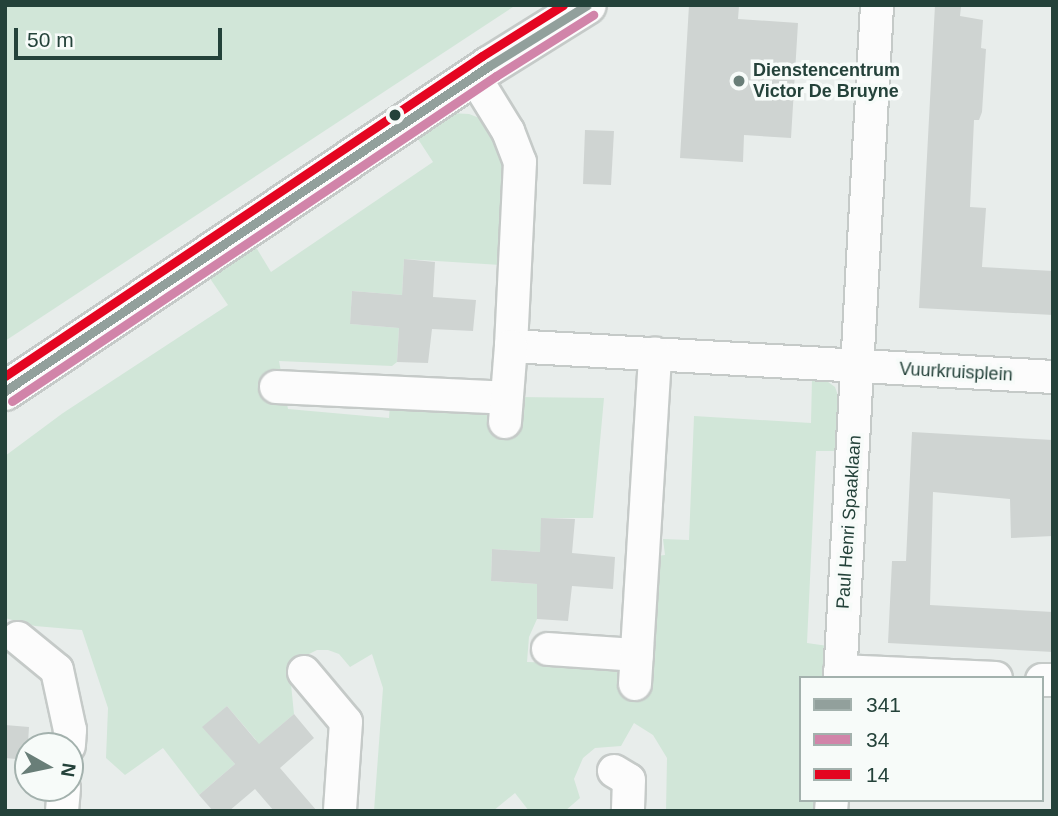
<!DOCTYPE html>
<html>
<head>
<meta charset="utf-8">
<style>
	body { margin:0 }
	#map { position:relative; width:1058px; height:816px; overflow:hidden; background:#e8edeb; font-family:Arial,sans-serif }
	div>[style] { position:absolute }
	.green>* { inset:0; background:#d1e6d8 }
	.building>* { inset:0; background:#cfd4d2 }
	.roads { filter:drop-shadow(2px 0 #c5cac8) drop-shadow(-2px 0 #c5cac8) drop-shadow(0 2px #c5cac8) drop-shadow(0 -2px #c5cac8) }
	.street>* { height:32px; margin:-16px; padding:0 16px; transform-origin:16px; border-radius:16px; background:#fcfcfc }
	.secondary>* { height:38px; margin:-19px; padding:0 19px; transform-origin:19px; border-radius:19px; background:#fcfcfc }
	.bus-1>* { height:9px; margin:-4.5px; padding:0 4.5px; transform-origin:4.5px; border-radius:4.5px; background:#92a09c }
	.bus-2>* { height:9px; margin:-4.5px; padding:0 4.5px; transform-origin:4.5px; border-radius:4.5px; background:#d184a9 }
	.bus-3>* { height:9px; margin:-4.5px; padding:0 4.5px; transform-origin:4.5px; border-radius:4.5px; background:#e40521 }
	.dots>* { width:19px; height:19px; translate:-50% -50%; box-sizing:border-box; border:4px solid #f7fbf9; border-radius:50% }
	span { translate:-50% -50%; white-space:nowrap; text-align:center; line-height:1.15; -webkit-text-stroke:7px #f7fbf9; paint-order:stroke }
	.poi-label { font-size:18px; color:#24423a; font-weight:700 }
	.left { translate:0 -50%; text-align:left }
	.street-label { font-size:18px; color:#24423a }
	.frame { position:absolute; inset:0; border:7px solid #24423a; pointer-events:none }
	.legend { position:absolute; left:799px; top:676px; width:245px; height:126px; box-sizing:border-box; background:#f7fbf9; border:2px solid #a3b1ad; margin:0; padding:9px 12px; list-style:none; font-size:21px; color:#24423a }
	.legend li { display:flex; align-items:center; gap:14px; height:35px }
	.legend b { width:35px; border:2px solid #a3b1ad }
	.north { position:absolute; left:14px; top:732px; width:70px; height:70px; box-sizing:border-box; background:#f7fbf9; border:2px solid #a3b1ad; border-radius:50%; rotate:99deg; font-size:19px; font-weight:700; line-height:28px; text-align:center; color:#24423a }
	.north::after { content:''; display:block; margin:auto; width:24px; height:32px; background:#697e78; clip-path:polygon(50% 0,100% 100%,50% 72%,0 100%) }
	.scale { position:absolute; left:14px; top:28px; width:208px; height:32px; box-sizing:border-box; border:4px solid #24423a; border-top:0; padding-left:9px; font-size:21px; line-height:24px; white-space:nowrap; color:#24423a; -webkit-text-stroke:5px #f7fbf9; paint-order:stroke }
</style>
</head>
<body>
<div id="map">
	<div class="green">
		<div style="clip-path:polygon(5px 5px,516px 5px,5px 341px)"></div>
		<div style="clip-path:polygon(450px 113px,469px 114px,482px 119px,496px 136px,507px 177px,501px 265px,404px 259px,402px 295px,352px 291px,350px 324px,399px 328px,397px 362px,392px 366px,279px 361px,288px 409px,389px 418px,390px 404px,484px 410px,494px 421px,498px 434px,514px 438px,518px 397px,604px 398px,593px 518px,542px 518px,540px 552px,492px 549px,491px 581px,537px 584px,537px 619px,529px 637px,527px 662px,596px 664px,614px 669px,626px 680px,657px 556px,665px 555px,663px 539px,689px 540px,694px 416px,811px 423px,812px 378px,824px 379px,835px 387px,841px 404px,837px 451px,816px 451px,807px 643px,828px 646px,832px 678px,801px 678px,801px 800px,824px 800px,823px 811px,666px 811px,667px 758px,653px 735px,634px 723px,621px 746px,595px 748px,583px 758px,574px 779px,580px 798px,565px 811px,529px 811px,515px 793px,493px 811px,374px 811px,383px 688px,372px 654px,350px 667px,339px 654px,328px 650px,317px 650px,295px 661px,290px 674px,294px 714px,256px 747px,256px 740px,227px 706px,203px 727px,235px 764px,199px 795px,163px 748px,125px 775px,106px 758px,108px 708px,82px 630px,35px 626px,5px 618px,5px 456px,63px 413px,228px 305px,207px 274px,254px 244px,271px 272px,433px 162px,418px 139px)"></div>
	</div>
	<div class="building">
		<div style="clip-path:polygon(689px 5px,739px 6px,738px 19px,798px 23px,791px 138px,744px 135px,743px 162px,680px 158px)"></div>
		<div style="clip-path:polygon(935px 5px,961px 7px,960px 16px,983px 20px,981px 48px,986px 49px,982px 112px,979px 120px,974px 120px,970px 207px,986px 208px,982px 267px,1053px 271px,1053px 315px,919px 308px)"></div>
		<div style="clip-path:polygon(585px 130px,614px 131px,611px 185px,583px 184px)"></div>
		<div style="clip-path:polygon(404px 259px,435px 262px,433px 297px,476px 300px,473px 331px,432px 329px,428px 363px,397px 362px,399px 328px,350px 324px,352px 291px,402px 295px)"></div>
		<div style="clip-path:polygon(912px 432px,1053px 440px,1053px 536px,1011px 538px,1010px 499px,933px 492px,930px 605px,1053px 612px,1053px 652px,888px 643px,892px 561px,906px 561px)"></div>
		<div style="clip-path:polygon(541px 518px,575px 519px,572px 553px,615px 557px,613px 589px,572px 586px,568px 621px,537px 619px,537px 584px,491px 581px,492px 549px,540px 552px)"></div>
		<div style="clip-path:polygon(227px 706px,259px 744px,294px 714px,314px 738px,280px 768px,317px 811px,274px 811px,255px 789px,229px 811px,213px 811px,199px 795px,235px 764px,202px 727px)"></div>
		<div style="clip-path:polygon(5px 725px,29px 727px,27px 760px,5px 758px)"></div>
	</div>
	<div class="roads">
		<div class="street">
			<div style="left:474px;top:76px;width:65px;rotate:58.3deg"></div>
			<div style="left:508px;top:131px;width:33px;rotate:69deg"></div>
			<div style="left:520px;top:162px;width:184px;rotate:92.8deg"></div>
			<div style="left:511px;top:346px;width:543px;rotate:3.27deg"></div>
			<div style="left:276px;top:387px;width:230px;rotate:2.7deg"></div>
			<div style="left:505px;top:422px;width:76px;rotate:-85.5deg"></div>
			<div style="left:18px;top:638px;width:50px;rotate:39.4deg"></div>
			<div style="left:57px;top:670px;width:61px;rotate:77.8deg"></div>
			<div style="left:70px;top:730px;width:16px;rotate:94deg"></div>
			<div style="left:548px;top:649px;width:89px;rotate:3.9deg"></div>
			<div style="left:840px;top:671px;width:156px;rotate:2.6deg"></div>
			<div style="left:304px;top:672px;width:65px;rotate:50deg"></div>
			<div style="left:346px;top:722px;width:89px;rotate:93.9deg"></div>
			<div style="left:840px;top:678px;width:674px;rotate:-86.85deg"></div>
			<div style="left:1042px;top:680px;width:11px"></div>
			<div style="left:635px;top:684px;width:331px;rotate:-86.5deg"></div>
			<div style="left:614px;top:771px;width:17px;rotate:31deg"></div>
			<div style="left:629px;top:780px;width:31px;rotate:92deg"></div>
			<div style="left:62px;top:811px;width:23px;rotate:-85deg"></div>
			<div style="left:831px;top:811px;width:11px;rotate:-85deg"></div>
		</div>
		<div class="secondary">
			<div style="left:5px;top:391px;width:583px;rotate:-33.88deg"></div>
			<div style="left:489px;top:66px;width:115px;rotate:-31.9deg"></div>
		</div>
	</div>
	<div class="bus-1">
		<div style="left:5px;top:391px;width:583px;rotate:-33.88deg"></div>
		<div style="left:489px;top:66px;width:115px;rotate:-31.9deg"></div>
	</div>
	<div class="bus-2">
		<div style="left:12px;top:401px;width:583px;rotate:-33.88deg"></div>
		<div style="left:496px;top:76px;width:115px;rotate:-32.2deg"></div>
	</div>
	<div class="bus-3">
		<div style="left:5px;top:376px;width:574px;rotate:-33.86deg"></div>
		<div style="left:482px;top:56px;width:96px;rotate:-32.2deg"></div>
	</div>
	<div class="dots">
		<div style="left:739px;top:81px;background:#697e78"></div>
		<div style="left:395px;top:115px;background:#24423a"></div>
	</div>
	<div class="poi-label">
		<span class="left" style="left:753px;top:81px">Dienstencentrum<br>Victor De Bruyne</span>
	</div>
	<div class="street-label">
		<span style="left:956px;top:372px;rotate:3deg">Vuurkruisplein</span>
		<span style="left:849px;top:522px;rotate:-86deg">Paul Henri Spaaklaan</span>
	</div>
	<div class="frame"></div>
	<ul class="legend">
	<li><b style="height:9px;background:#92a09c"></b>341</li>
	<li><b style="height:9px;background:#d184a9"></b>34</li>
	<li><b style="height:9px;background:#e40521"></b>14</li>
	</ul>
	<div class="north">N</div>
	<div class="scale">50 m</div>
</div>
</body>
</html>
